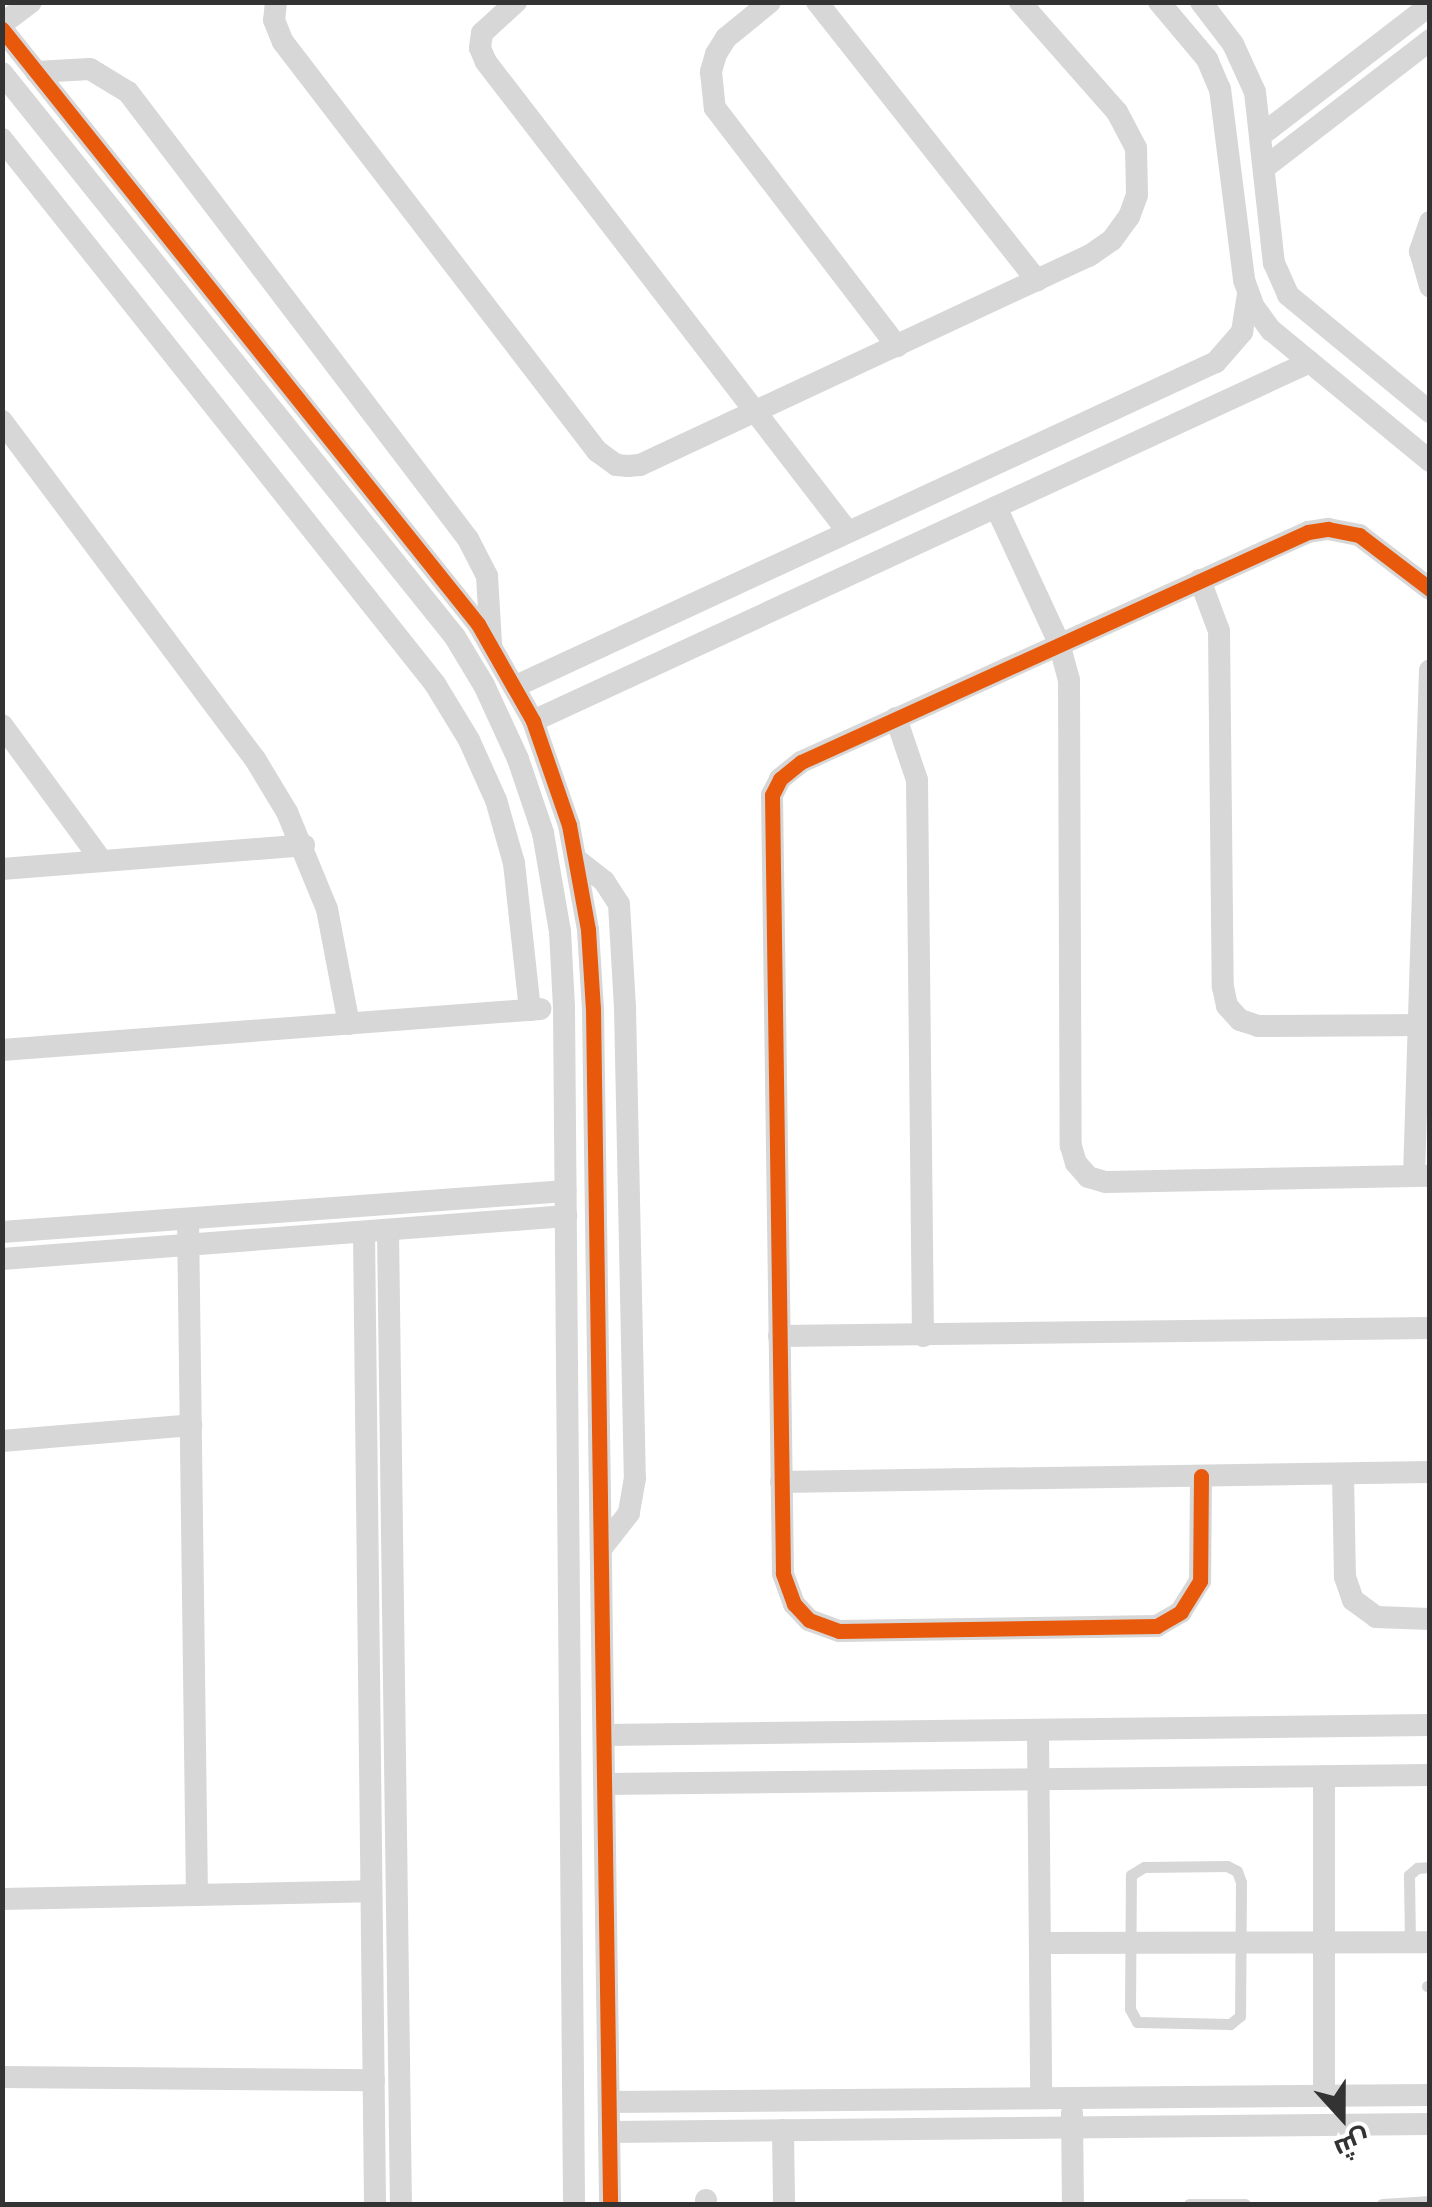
<!DOCTYPE html>
<html>
<head>
<meta charset="utf-8">
<style>
	body { margin:0 }
	#map { position:relative; width:1432px; height:2207px; overflow:hidden; background:#fff; font-family:"Golos Text",Cairo,sans-serif }
	div>[style] { position:absolute }
	.service>* { height:11px; margin:-5.5px; padding:0 5.5px; transform-origin:5.5px; border-radius:5.5px; background:#d7d7d7 }
	.minor>* { height:22px; margin:-11px; padding:0 11px; transform-origin:11px; border-radius:11px; background:#d7d7d7 }
	.cycleway>* { height:15px; margin:-7.5px; padding:0 7.5px; transform-origin:7.5px; border-radius:7.5px; background:#e8590c }
	span { translate:-50% -50%; white-space:nowrap; text-align:center; line-height:1.15; -webkit-text-stroke:10px #fff; paint-order:stroke }
	.frame { position:absolute; inset:0; border:5px solid #333; pointer-events:none }
	.north { position:absolute; left:1292px; top:2067px; width:100px; height:100px; -webkit-text-stroke:8px #fff; paint-order:stroke; rotate:159deg; font-size:28px; font-weight:700; line-height:40px; text-align:center; color:#333 }
	.north::after { content:''; display:block; margin:auto; width:35px; height:45px; background:#333; clip-path:polygon(50% 0,100% 100%,50% 72%,0 100%) }
</style>
</head>
<body>
<div id="map">
	<div class="service">
		<div style="left:1227px;top:1866px;width:11px;rotate:27deg"></div>
		<div style="left:1237px;top:1871px;width:12px;rotate:70deg"></div>
		<div style="left:1241px;top:1882px;width:134px;rotate:90.4deg"></div>
		<div style="left:1240px;top:2016px;width:13px;rotate:141deg"></div>
		<div style="left:1230px;top:2024px;width:93px;rotate:-178.8deg"></div>
		<div style="left:1137px;top:2022px;width:15px;rotate:-118deg"></div>
		<div style="left:1130px;top:2009px;width:134px;rotate:-89.6deg"></div>
		<div style="left:1131px;top:1875px;width:15px;rotate:-32deg"></div>
		<div style="left:1144px;top:1867px;width:83px;rotate:-0.7deg"></div>
		<div style="left:1410px;top:1942px;width:67px;rotate:-90.9deg"></div>
		<div style="left:1409px;top:1875px;width:11px;rotate:-41deg"></div>
		<div style="left:1417px;top:1868px;width:13px;rotate:-4deg"></div>
		<div style="left:1427px;top:1986px;width:3px"></div>
		<div style="left:1189px;top:2204px;width:56px"></div>
		<div style="left:1382px;top:2204px;width:48px;rotate:-3.6deg"></div>
	</div>
	<div class="minor">
		<div style="left:276px;top:2px;width:18px;rotate:96deg"></div>
		<div style="left:274px;top:20px;width:24px;rotate:68deg"></div>
		<div style="left:283px;top:42px;width:516px;rotate:52.49deg"></div>
		<div style="left:597px;top:451px;width:24px;rotate:36deg"></div>
		<div style="left:616px;top:465px;width:12px;rotate:5deg"></div>
		<div style="left:628px;top:466px;width:12px;rotate:-5deg"></div>
		<div style="left:640px;top:465px;width:495px;rotate:-25deg"></div>
		<div style="left:1089px;top:256px;width:28px;rotate:-35deg"></div>
		<div style="left:1112px;top:240px;width:29px;rotate:-54deg"></div>
		<div style="left:1129px;top:217px;width:23px;rotate:-70deg"></div>
		<div style="left:1137px;top:195px;width:47px;rotate:-91.2deg"></div>
		<div style="left:1136px;top:148px;width:41px;rotate:-117.8deg"></div>
		<div style="left:1117px;top:112px;width:147px;rotate:-131.4deg"></div>
		<div style="left:516px;top:2px;width:46px;rotate:137.6deg"></div>
		<div style="left:482px;top:33px;width:15px;rotate:98deg"></div>
		<div style="left:480px;top:48px;width:15px;rotate:67deg"></div>
		<div style="left:486px;top:62px;width:593px;rotate:52.4deg"></div>
		<div style="left:770px;top:2px;width:57px;rotate:140.7deg"></div>
		<div style="left:726px;top:38px;width:19px;rotate:122deg"></div>
		<div style="left:716px;top:54px;width:19px;rotate:106deg"></div>
		<div style="left:711px;top:72px;width:36px;rotate:84deg"></div>
		<div style="left:715px;top:108px;width:300px;rotate:52.6deg"></div>
		<div style="left:817px;top:2px;width:355px;rotate:51.7deg"></div>
		<div style="left:1159px;top:2px;width:75px;rotate:49.9deg"></div>
		<div style="left:1207px;top:59px;width:33px;rotate:67deg"></div>
		<div style="left:1220px;top:89px;width:193px;rotate:82.8deg"></div>
		<div style="left:1244px;top:280px;width:29px;rotate:70deg"></div>
		<div style="left:1254px;top:307px;width:29px;rotate:54deg"></div>
		<div style="left:1271px;top:330px;width:206px;rotate:39.5deg"></div>
		<div style="left:1201px;top:2px;width:53px;rotate:52.7deg"></div>
		<div style="left:1233px;top:44px;width:53px;rotate:65.4deg"></div>
		<div style="left:1255px;top:92px;width:172px;rotate:83.7deg"></div>
		<div style="left:1274px;top:263px;width:35px;rotate:66deg"></div>
		<div style="left:1288px;top:295px;width:184px;rotate:39.5deg"></div>
		<div style="left:2px;top:24px;width:36px;rotate:-37deg"></div>
		<div style="left:2px;top:29px;width:762px;rotate:51.34deg"></div>
		<div style="left:478px;top:624px;width:112px;rotate:60.4deg"></div>
		<div style="left:533px;top:721px;width:110px;rotate:70.9deg"></div>
		<div style="left:569px;top:825px;width:107px;rotate:79.7deg"></div>
		<div style="left:588px;top:930px;width:79px;rotate:86.4deg"></div>
		<div style="left:593px;top:1009px;width:1195px;rotate:89.18deg"></div>
		<div style="left:36px;top:72px;width:54px;rotate:-3.2deg"></div>
		<div style="left:90px;top:69px;width:44px;rotate:31.2deg"></div>
		<div style="left:128px;top:92px;width:562px;rotate:52.74deg"></div>
		<div style="left:468px;top:539px;width:42px;rotate:62.8deg"></div>
		<div style="left:487px;top:576px;width:68px;rotate:86.6deg"></div>
		<div style="left:2px;top:73px;width:723px;rotate:51.23deg"></div>
		<div style="left:455px;top:637px;width:56px;rotate:58.9deg"></div>
		<div style="left:484px;top:685px;width:81px;rotate:65.3deg"></div>
		<div style="left:518px;top:759px;width:78px;rotate:71.3deg"></div>
		<div style="left:543px;top:833px;width:99px;rotate:80.2deg"></div>
		<div style="left:560px;top:931px;width:76px;rotate:87deg"></div>
		<div style="left:564px;top:1007px;width:1197px;rotate:89.52deg"></div>
		<div style="left:1260px;top:136px;width:215px;rotate:-37.6deg"></div>
		<div style="left:2px;top:139px;width:696px;rotate:51.53deg"></div>
		<div style="left:435px;top:684px;width:66px;rotate:58.7deg"></div>
		<div style="left:469px;top:740px;width:66px;rotate:65.8deg"></div>
		<div style="left:496px;top:800px;width:66px;rotate:74.1deg"></div>
		<div style="left:514px;top:863px;width:148px;rotate:83.8deg"></div>
		<div style="left:1264px;top:168px;width:210px;rotate:-37.6deg"></div>
		<div style="left:1430px;top:222px;width:31px;rotate:109deg"></div>
		<div style="left:1420px;top:251px;width:37px;rotate:74deg"></div>
		<div style="left:2px;top:421px;width:422px;rotate:53.2deg"></div>
		<div style="left:255px;top:759px;width:62px;rotate:58.9deg"></div>
		<div style="left:287px;top:812px;width:105px;rotate:67.6deg"></div>
		<div style="left:327px;top:909px;width:117px;rotate:79.2deg"></div>
		<div style="left:996px;top:507px;width:150px;rotate:65.1deg"></div>
		<div style="left:1059px;top:643px;width:38px;rotate:75deg"></div>
		<div style="left:1069px;top:680px;width:466px;rotate:89.8deg"></div>
		<div style="left:1071px;top:1146px;width:18px;rotate:74deg"></div>
		<div style="left:1076px;top:1163px;width:18px;rotate:49deg"></div>
		<div style="left:1088px;top:1177px;width:19px;rotate:16deg"></div>
		<div style="left:1106px;top:1182px;width:324px;rotate:-1.1deg"></div>
		<div style="left:1200px;top:580px;width:54px;rotate:69.6deg"></div>
		<div style="left:1219px;top:631px;width:356px;rotate:89.4deg"></div>
		<div style="left:1223px;top:987px;width:19px;rotate:78deg"></div>
		<div style="left:1227px;top:1006px;width:19px;rotate:47deg"></div>
		<div style="left:1240px;top:1020px;width:19px;rotate:18deg"></div>
		<div style="left:1258px;top:1026px;width:172px;rotate:-0.3deg"></div>
		<div style="left:516px;top:686px;width:771px;rotate:-24.84deg"></div>
		<div style="left:1216px;top:362px;width:40px;rotate:-49deg"></div>
		<div style="left:1242px;top:332px;width:38px;rotate:-81deg"></div>
		<div style="left:896px;top:718px;width:65px;rotate:71.3deg"></div>
		<div style="left:917px;top:780px;width:556px;rotate:89.38deg"></div>
		<div style="left:533px;top:721px;width:856px;rotate:-24.8deg"></div>
		<div style="left:2px;top:725px;width:169px;rotate:53.7deg"></div>
		<div style="left:577px;top:860px;width:34px;rotate:38deg"></div>
		<div style="left:604px;top:881px;width:27px;rotate:57deg"></div>
		<div style="left:619px;top:904px;width:104px;rotate:86.7deg"></div>
		<div style="left:625px;top:1008px;width:470px;rotate:88.8deg"></div>
		<div style="left:635px;top:1478px;width:36px;rotate:100deg"></div>
		<div style="left:629px;top:1513px;width:46px;rotate:127.9deg"></div>
		<div style="left:2px;top:869px;width:303px;rotate:-4.5deg"></div>
		<div style="left:2px;top:1050px;width:540px;rotate:-4.36deg"></div>
		<div style="left:1414px;top:1176px;width:506px;rotate:-88.19deg"></div>
		<div style="left:188px;top:1219px;width:675px;rotate:89.24deg"></div>
		<div style="left:388px;top:1230px;width:974px;rotate:89.24deg"></div>
		<div style="left:2px;top:1232px;width:565px;rotate:-4.16deg"></div>
		<div style="left:364px;top:1232px;width:972px;rotate:89.35deg"></div>
		<div style="left:2px;top:1259px;width:566px;rotate:-4.36deg"></div>
		<div style="left:779px;top:1336px;width:651px;rotate:-0.7deg"></div>
		<div style="left:2px;top:1441px;width:190px;rotate:-4.8deg"></div>
		<div style="left:1343px;top:1474px;width:103px;rotate:88.9deg"></div>
		<div style="left:1345px;top:1577px;width:24px;rotate:71deg"></div>
		<div style="left:1353px;top:1600px;width:29px;rotate:36deg"></div>
		<div style="left:1376px;top:1617px;width:54px;rotate:2.1deg"></div>
		<div style="left:1201px;top:1476px;width:105px;rotate:90.5deg"></div>
		<div style="left:1200px;top:1581px;width:36px;rotate:122deg"></div>
		<div style="left:1181px;top:1612px;width:28px;rotate:150deg"></div>
		<div style="left:1157px;top:1626px;width:318px;rotate:179.1deg"></div>
		<div style="left:839px;top:1631px;width:32px;rotate:-160deg"></div>
		<div style="left:809px;top:1620px;width:22px;rotate:-133deg"></div>
		<div style="left:794px;top:1604px;width:33px;rotate:-110deg"></div>
		<div style="left:783px;top:1573px;width:778px;rotate:-90.81deg"></div>
		<div style="left:772px;top:795px;width:18px;rotate:-63deg"></div>
		<div style="left:780px;top:779px;width:27px;rotate:-39deg"></div>
		<div style="left:801px;top:762px;width:557px;rotate:-24.4deg"></div>
		<div style="left:1308px;top:532px;width:20px;rotate:-9deg"></div>
		<div style="left:1328px;top:529px;width:32px;rotate:11deg"></div>
		<div style="left:1359px;top:535px;width:89px;rotate:37.3deg"></div>
		<div style="left:781px;top:1482px;width:649px;rotate:-0.88deg"></div>
		<div style="left:1038px;top:1730px;width:368px;rotate:89.5deg"></div>
		<div style="left:604px;top:1735px;width:826px;rotate:-0.69deg"></div>
		<div style="left:604px;top:1784px;width:826px;rotate:-0.62deg"></div>
		<div style="left:2px;top:1899px;width:369px;rotate:-1.2deg"></div>
		<div style="left:1040px;top:1943px;width:390px;rotate:-0.1deg"></div>
		<div style="left:2px;top:2077px;width:372px;rotate:0.5deg"></div>
		<div style="left:1324px;top:2096px;width:320px;rotate:-90deg"></div>
		<div style="left:609px;top:2102px;width:821px;rotate:-0.49deg"></div>
		<div style="left:1072px;top:2113px;width:91px;rotate:89.4deg"></div>
		<div style="left:783px;top:2130px;width:74px;rotate:89.2deg"></div>
		<div style="left:609px;top:2132px;width:821px;rotate:-0.56deg"></div>
		<div style="left:706px;top:2200px;width:4px;rotate:90deg"></div>
	</div>
	<div class="cycleway">
		<div style="left:2px;top:29px;width:762px;rotate:51.34deg"></div>
		<div style="left:478px;top:624px;width:112px;rotate:60.4deg"></div>
		<div style="left:533px;top:721px;width:110px;rotate:70.9deg"></div>
		<div style="left:569px;top:825px;width:107px;rotate:79.7deg"></div>
		<div style="left:588px;top:930px;width:79px;rotate:86.4deg"></div>
		<div style="left:593px;top:1009px;width:1195px;rotate:89.18deg"></div>
		<div style="left:1201px;top:1476px;width:105px;rotate:90.5deg"></div>
		<div style="left:1200px;top:1581px;width:36px;rotate:122deg"></div>
		<div style="left:1181px;top:1612px;width:28px;rotate:150deg"></div>
		<div style="left:1157px;top:1626px;width:318px;rotate:179.1deg"></div>
		<div style="left:839px;top:1631px;width:32px;rotate:-160deg"></div>
		<div style="left:809px;top:1620px;width:22px;rotate:-133deg"></div>
		<div style="left:794px;top:1604px;width:33px;rotate:-110deg"></div>
		<div style="left:783px;top:1573px;width:778px;rotate:-90.81deg"></div>
		<div style="left:772px;top:795px;width:18px;rotate:-63deg"></div>
		<div style="left:780px;top:779px;width:27px;rotate:-39deg"></div>
		<div style="left:801px;top:762px;width:557px;rotate:-24.4deg"></div>
		<div style="left:1308px;top:532px;width:20px;rotate:-9deg"></div>
		<div style="left:1328px;top:529px;width:32px;rotate:11deg"></div>
		<div style="left:1359px;top:535px;width:89px;rotate:37.3deg"></div>
	</div>
	<div class="frame"></div>
	<div class="north">ش</div>
</div>
</body>
</html>
